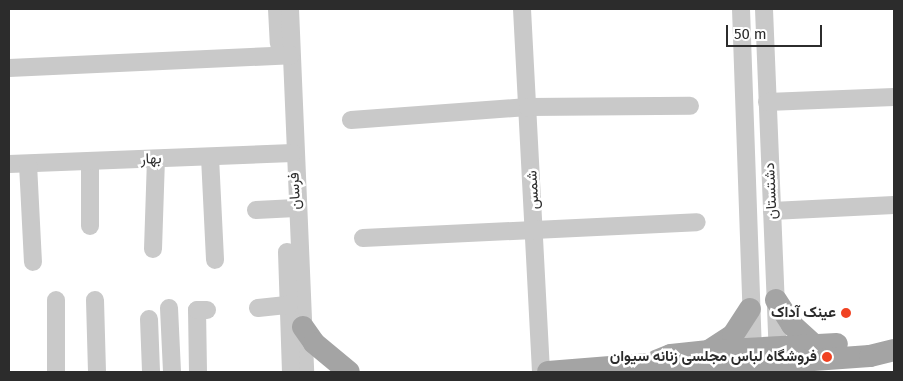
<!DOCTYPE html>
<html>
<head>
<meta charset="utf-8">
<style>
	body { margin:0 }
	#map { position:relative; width:903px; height:381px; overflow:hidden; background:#fff; font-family:"Fira Sans",Vazirmatn,sans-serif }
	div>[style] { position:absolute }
	.minor>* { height:18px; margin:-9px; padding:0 9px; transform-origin:9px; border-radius:9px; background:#c9c9c9 }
	.major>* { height:22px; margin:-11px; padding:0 11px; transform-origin:11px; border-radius:11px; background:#a4a4a4 }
	.dots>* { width:14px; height:14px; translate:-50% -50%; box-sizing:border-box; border:2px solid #fff; border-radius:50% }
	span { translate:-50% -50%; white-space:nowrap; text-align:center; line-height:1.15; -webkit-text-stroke:5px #fff; paint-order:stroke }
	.street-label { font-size:15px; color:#2c2c2c }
	.poi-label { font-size:15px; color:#2c2c2c; font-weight:700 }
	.right { translate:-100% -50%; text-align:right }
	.frame { position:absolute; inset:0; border:10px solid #2c2c2c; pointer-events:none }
	.scale { position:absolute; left:726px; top:25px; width:96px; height:22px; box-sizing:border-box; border:2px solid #2c2c2c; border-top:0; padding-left:6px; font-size:15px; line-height:18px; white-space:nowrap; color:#2c2c2c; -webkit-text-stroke:4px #fff; paint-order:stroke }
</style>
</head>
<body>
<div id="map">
	<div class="minor">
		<div style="left:277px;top:9px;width:34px;rotate:87deg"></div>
		<div style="left:290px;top:9px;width:363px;rotate:87.6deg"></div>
		<div style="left:522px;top:9px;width:363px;rotate:87deg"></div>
		<div style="left:741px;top:9px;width:352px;rotate:88deg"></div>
		<div style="left:764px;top:9px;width:350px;rotate:87.7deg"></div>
		<div style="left:9px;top:68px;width:282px;rotate:-2.6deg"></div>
		<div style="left:767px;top:102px;width:127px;rotate:-2.3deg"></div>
		<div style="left:351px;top:120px;width:177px;rotate:-4.2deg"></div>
		<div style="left:528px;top:107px;width:162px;rotate:-0.4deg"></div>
		<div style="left:210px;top:157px;width:103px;rotate:87.2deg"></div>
		<div style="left:90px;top:162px;width:64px;rotate:90deg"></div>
		<div style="left:9px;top:164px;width:284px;rotate:-2.2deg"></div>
		<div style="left:28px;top:164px;width:98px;rotate:87.1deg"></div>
		<div style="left:256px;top:210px;width:40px;rotate:-2.9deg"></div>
		<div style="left:772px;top:211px;width:122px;rotate:-2.8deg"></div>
		<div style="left:363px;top:238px;width:334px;rotate:-2.7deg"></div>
		<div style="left:153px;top:249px;width:90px;rotate:-88.1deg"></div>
		<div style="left:287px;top:252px;width:120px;rotate:88.1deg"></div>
		<div style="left:95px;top:300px;width:72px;rotate:88.4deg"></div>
		<div style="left:169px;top:308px;width:64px;rotate:87.3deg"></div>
		<div style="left:258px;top:308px;width:31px;rotate:-6deg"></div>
		<div style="left:149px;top:319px;width:53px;rotate:87.8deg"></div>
		<div style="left:56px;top:372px;width:72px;rotate:-90deg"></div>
		<div style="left:198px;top:372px;width:62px;rotate:-90.9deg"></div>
		<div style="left:197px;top:310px;width:10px"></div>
	</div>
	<div class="major">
		<div style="left:776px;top:300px;width:30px;rotate:57deg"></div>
		<div style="left:792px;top:325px;width:30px;rotate:42deg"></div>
		<div style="left:303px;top:327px;width:19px;rotate:55deg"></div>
		<div style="left:314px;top:343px;width:45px;rotate:39.6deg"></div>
		<div style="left:710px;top:350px;width:27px;rotate:-33deg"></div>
		<div style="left:733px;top:335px;width:31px;rotate:-57deg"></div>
		<div style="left:656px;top:361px;width:16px;rotate:-22deg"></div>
		<div style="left:671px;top:355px;width:38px;rotate:-6deg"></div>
		<div style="left:709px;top:351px;width:128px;rotate:-3.1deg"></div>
		<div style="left:548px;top:372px;width:100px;rotate:-4.6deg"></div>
		<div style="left:648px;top:364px;width:24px;rotate:15deg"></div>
		<div style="left:671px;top:370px;width:32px;rotate:-4deg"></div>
		<div style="left:703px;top:368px;width:167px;rotate:-4.1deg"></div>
		<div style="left:870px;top:356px;width:25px;rotate:-14deg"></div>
	</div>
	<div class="dots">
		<div style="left:846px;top:313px;background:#f04222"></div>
		<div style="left:827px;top:357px;background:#f04222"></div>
	</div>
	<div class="street-label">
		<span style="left:151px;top:159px;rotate:-2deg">بهار</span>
		<span style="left:533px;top:190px;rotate:-93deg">شمس</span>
		<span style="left:295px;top:191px;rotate:-93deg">فرسان</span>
		<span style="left:771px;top:191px;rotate:-93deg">دشتستان</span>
	</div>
	<div class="poi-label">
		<span class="right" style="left:836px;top:313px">عینک آداک</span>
		<span class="right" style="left:817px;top:357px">فروشگاه لباس مجلسی زنانه سیوان</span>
	</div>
	<div class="frame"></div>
	<div class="scale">50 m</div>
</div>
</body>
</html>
